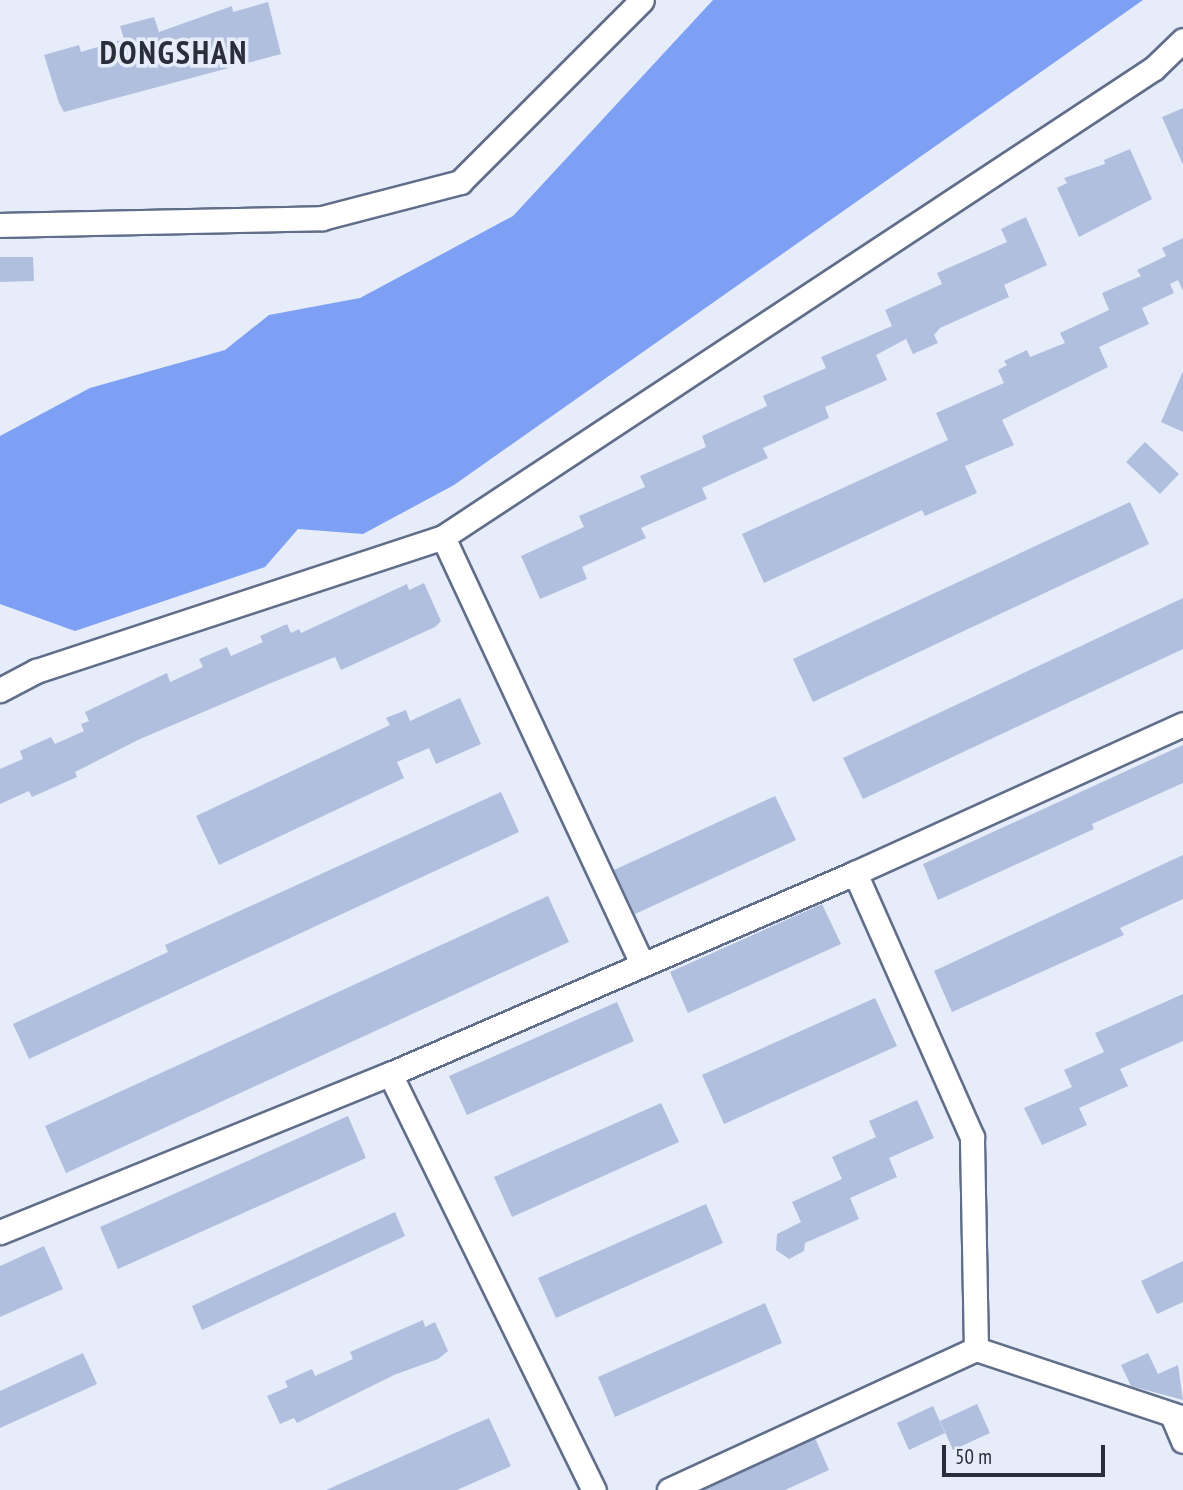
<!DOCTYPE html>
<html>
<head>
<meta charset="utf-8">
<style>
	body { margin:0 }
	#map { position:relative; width:1183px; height:1490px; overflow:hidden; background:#e6ecf9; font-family:"PT Sans Narrow",sans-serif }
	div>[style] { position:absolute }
	.water>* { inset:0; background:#7ea0f4 }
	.building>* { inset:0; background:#b1bfde }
	.roads { filter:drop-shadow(2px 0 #616e8a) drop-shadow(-2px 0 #616e8a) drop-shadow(0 2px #616e8a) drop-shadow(0 -2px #616e8a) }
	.minor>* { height:23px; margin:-11.5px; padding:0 11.5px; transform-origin:11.5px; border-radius:11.5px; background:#fff }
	span { translate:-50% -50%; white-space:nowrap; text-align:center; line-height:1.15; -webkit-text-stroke:7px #e6ecf9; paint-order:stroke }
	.district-label { font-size:32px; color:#282e3a; font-weight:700; letter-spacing:2px }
	.scale { position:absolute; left:942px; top:1445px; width:163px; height:32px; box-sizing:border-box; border:4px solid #282e3a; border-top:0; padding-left:9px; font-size:21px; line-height:24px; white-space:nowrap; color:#282e3a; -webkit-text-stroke:5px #e6ecf9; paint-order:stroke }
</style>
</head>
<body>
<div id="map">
	<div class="water">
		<div style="clip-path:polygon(713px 0,1143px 0,454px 485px,363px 534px,298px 529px,265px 567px,75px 631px,0 604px,0 436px,90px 388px,225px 350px,269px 315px,360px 298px,513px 216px)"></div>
	</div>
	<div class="building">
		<div style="clip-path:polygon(268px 2px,281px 54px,64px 112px,59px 103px,44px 55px,79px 45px,81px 52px,124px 39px,120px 26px,154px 17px,159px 32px,232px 6px,233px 12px)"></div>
		<div style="clip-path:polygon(1183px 108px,1183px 165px,1162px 117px)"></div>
		<div style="clip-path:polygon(1130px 149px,1152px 199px,1079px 237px,1057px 188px,1067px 183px,1064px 178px,1105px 164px,1104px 160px)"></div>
		<div style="clip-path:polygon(1026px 217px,1047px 265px,1004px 285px,1009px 297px,940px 328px,934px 335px,938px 343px,913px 354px,906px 339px,876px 355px,887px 380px,825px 407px,829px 418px,763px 448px,768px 458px,702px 488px,707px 499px,641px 528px,646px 538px,582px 567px,587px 579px,540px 599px,521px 556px,584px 527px,579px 516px,645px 487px,640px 476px,706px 447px,702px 436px,767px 406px,763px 396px,826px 368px,821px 357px,892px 326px,885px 310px,942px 284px,937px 273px,1007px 242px,1001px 229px)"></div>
		<div style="clip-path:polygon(1183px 238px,1183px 291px,1178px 280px,1170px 284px,1174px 293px,1142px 308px,1149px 324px,1099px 347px,1108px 367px,1002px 420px,1014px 445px,965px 466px,977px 493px,925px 516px,922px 510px,764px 583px,742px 534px,948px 440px,936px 413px,1004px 383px,998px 370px,1007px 365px,1004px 361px,1027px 350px,1030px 357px,1065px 343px,1060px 333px,1109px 310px,1102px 293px,1141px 276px,1137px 270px,1166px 256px,1162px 248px)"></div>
		<div style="clip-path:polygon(0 257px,33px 257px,34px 281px,0 282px)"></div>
		<div style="clip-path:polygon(1183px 371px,1183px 432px,1161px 422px)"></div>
		<div style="clip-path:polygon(1145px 442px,1179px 474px,1160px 494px,1126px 462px)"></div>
		<div style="clip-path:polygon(1130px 502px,1149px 544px,813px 702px,793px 659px)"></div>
		<div style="clip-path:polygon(424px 583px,441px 621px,435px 627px,341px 670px,335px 657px,271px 683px,140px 739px,75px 772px,77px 777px,32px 797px,29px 791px,0 804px,0 769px,23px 759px,20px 751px,51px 737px,55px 744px,84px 731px,81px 724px,89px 721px,85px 712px,167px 673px,170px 682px,203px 667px,199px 659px,227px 647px,231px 656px,263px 642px,260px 636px,287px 624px,291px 633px,299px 629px,301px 633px,407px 584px,409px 590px)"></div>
		<div style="clip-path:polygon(1183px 598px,1183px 649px,863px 799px,843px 758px)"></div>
		<div style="clip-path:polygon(460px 698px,481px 744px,436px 764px,429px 748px,397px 762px,404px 778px,219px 865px,196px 816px,390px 725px,386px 718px,406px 710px,410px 721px)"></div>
		<div style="clip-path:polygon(1183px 745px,1183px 783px,1092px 824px,1094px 829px,938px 900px,923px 864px)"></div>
		<div style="clip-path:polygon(501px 792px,519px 832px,29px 1059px,13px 1024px,168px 952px,165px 945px)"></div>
		<div style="clip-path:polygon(775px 796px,796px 840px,635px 914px,614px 870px)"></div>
		<div style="clip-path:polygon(1183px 855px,1183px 899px,1120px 928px,1124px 935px,952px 1012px,934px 971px)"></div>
		<div style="clip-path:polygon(548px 896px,569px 942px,66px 1173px,45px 1126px)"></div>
		<div style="clip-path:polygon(822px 904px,841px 944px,688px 1013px,670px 972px)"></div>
		<div style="clip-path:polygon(1183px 994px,1183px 1041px,1120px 1069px,1128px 1086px,1079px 1108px,1087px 1125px,1042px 1145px,1024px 1108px,1072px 1087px,1064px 1070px,1104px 1052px,1095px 1033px)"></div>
		<div style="clip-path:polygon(875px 998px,897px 1046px,724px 1124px,702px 1075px)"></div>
		<div style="clip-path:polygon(617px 1002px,634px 1041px,467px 1115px,449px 1076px)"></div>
		<div style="clip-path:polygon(917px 1100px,934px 1138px,889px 1158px,897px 1177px,850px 1198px,859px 1219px,805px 1243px,804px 1251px,789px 1259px,776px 1250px,777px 1234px,801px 1222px,792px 1202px,842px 1179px,832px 1157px,876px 1137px,869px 1121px)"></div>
		<div style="clip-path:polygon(661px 1103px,679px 1142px,512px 1217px,494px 1177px)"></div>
		<div style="clip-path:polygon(348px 1116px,366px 1158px,118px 1269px,100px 1227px)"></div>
		<div style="clip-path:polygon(706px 1204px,723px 1243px,556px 1318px,538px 1278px)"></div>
		<div style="clip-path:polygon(395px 1212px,405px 1236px,202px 1330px,192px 1306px)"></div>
		<div style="clip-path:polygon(44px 1246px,63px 1289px,0 1317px,0 1266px)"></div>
		<div style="clip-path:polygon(1183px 1261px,1183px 1302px,1157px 1314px,1141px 1281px)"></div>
		<div style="clip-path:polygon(765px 1303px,782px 1343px,615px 1417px,598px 1377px)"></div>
		<div style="clip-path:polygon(423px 1320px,425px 1327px,435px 1322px,448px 1351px,438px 1359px,394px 1375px,297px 1423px,294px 1418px,280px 1424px,267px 1396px,288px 1387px,285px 1381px,312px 1369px,315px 1376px,353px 1359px,350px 1352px)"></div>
		<div style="clip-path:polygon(83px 1353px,97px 1384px,0 1428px,0 1391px)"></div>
		<div style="clip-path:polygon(1148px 1353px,1158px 1374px,1178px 1365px,1183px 1400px,1131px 1386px,1121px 1365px)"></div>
		<div style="clip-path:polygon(977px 1404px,990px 1433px,953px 1450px,940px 1421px)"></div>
		<div style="clip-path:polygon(933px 1406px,945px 1433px,909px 1450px,897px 1423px)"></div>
		<div style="clip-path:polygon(489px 1418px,511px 1466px,457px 1490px,326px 1490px)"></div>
		<div style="clip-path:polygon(815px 1438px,829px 1470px,785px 1490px,703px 1490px)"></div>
	</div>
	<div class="roads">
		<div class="minor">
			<div style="left:0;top:225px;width:322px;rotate:-1.2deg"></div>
			<div style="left:322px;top:218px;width:143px;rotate:-14.6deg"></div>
			<div style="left:460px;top:182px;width:257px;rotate:-45deg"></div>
			<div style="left:443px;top:537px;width:852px;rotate:-33.41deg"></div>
			<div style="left:1154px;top:68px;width:40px;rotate:-44deg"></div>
			<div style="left:0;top:690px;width:41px;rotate:-27.8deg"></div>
			<div style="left:36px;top:671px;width:428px;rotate:-18.2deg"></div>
			<div style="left:443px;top:537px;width:472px;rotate:65deg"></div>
			<div style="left:390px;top:1074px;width:463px;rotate:63.9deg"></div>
			<div style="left:0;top:1232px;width:421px;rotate:-22.1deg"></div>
			<div style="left:390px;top:1074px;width:507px;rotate:-23.38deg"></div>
			<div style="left:976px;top:1349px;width:212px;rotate:-91.1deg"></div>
			<div style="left:972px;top:1137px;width:289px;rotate:-113.9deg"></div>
			<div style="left:855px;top:873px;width:360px;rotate:-24.4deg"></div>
			<div style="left:1172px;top:1415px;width:28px;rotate:67deg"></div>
			<div style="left:669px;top:1490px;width:338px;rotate:-24.7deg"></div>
			<div style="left:976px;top:1349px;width:218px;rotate:18.4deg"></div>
		</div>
	</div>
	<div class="district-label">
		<span style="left:174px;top:52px">DONGSHAN</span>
	</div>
	<div class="scale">50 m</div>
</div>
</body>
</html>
